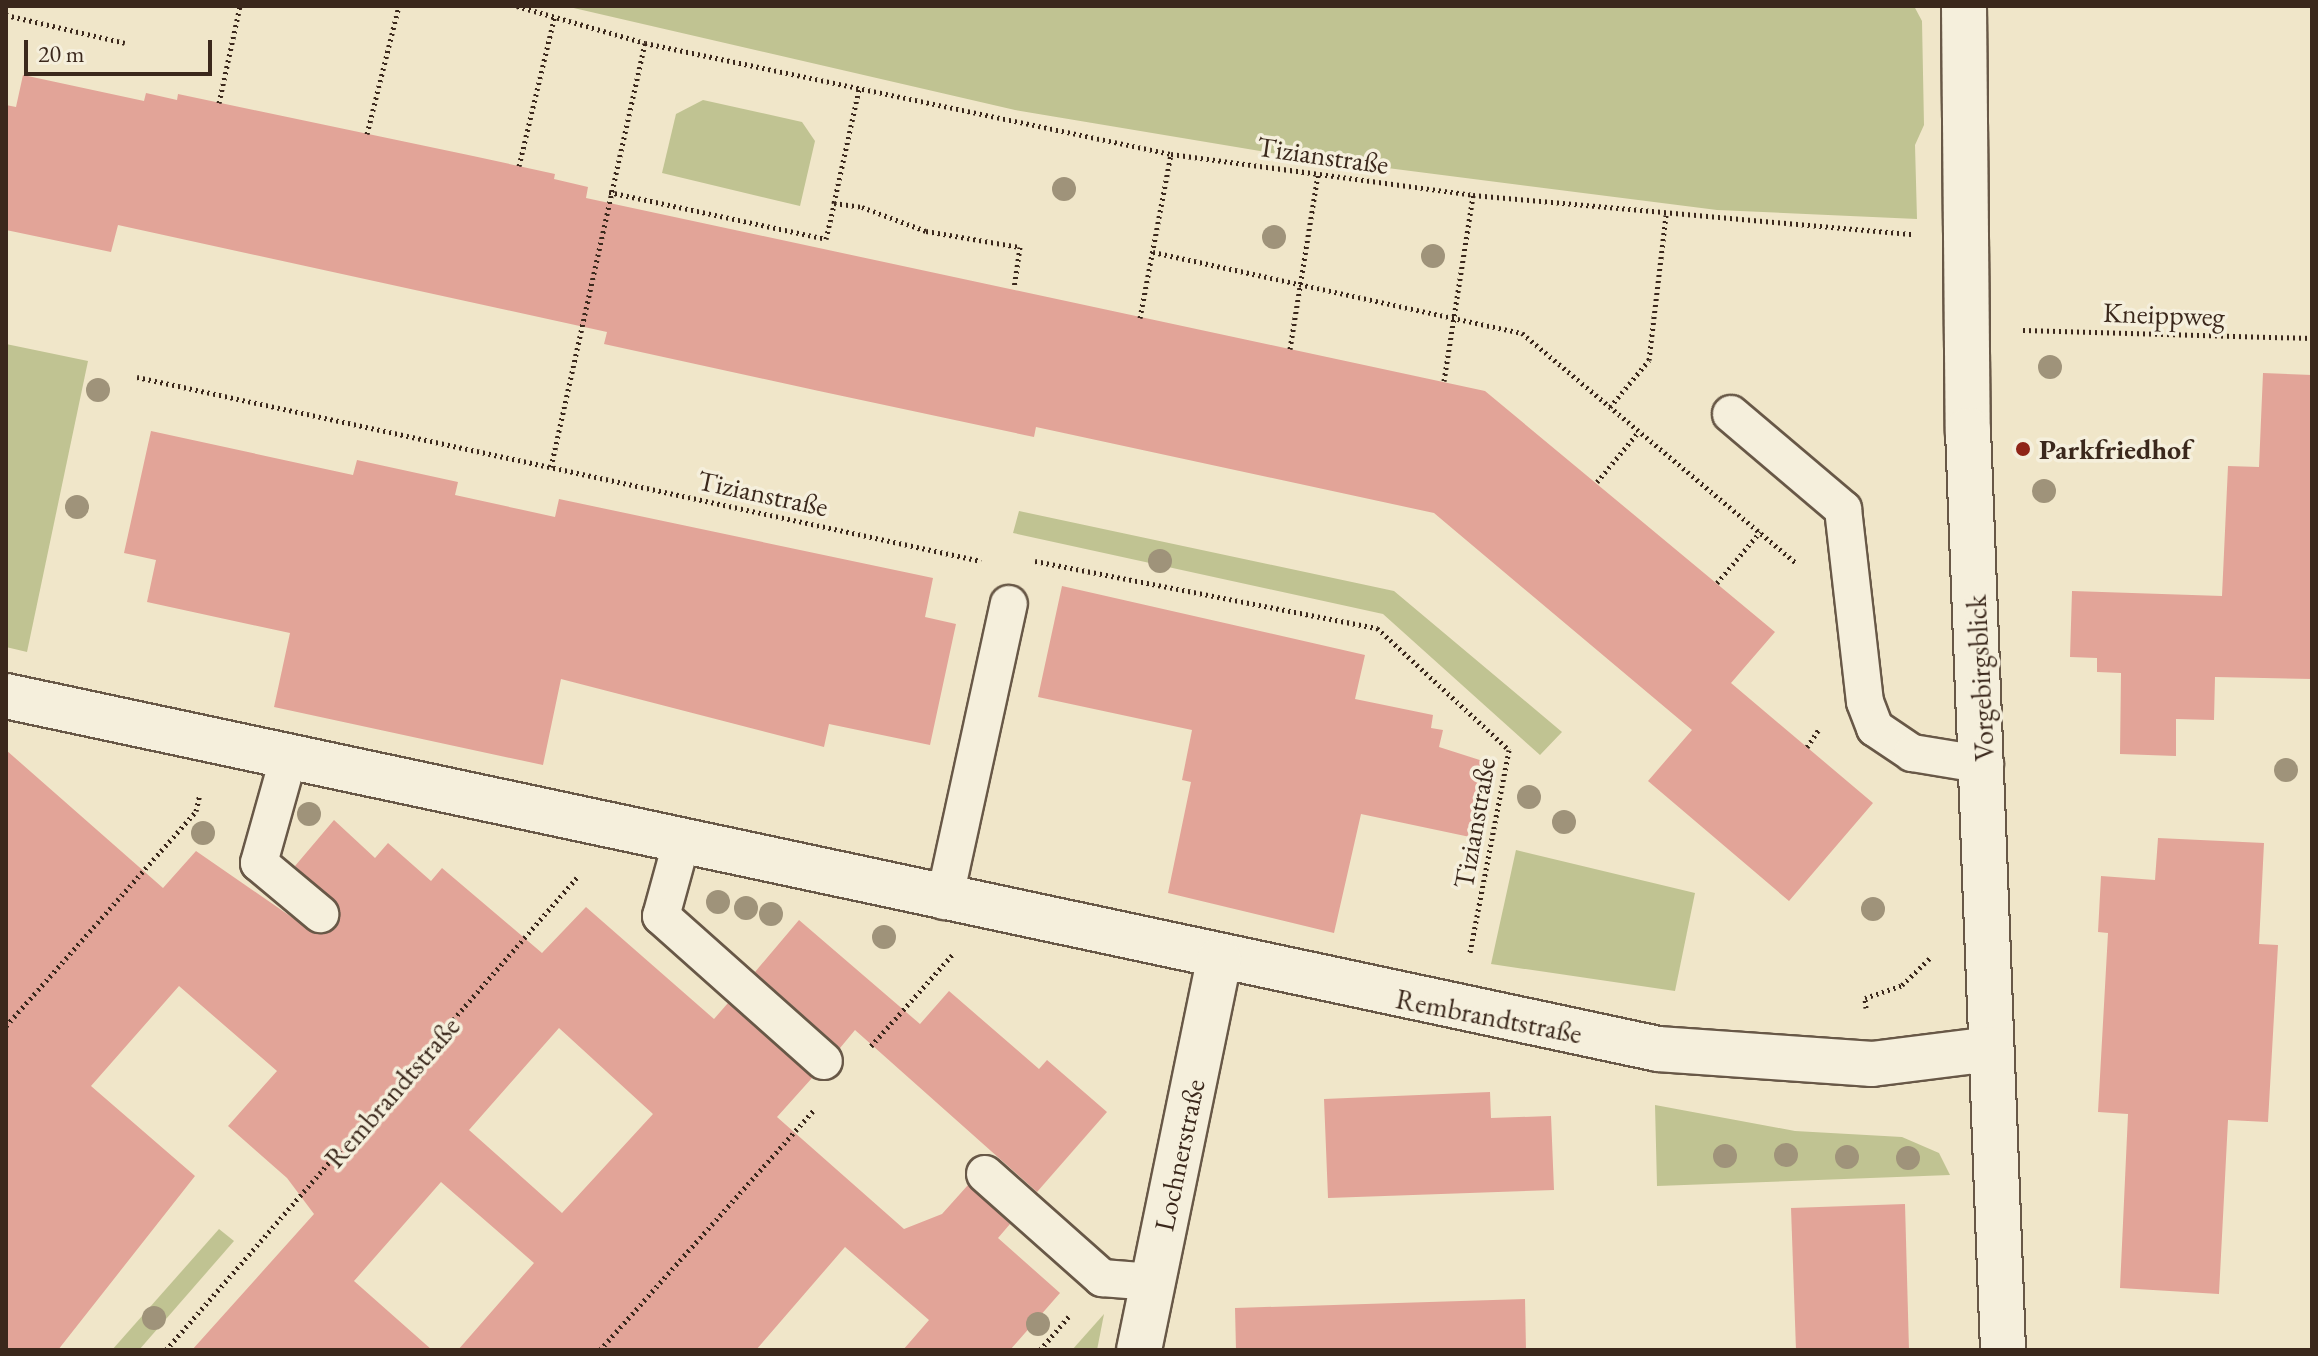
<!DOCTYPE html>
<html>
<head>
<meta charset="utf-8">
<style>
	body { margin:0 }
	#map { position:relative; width:2318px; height:1356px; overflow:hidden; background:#f0e6c9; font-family:"EB Garamond",serif }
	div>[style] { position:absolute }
	.green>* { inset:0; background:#c0c392 }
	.building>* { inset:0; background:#e2a498 }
	.path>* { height:5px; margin-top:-2.5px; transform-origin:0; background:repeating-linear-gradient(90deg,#3b281c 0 2px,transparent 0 6px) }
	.roads { filter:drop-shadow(2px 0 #685847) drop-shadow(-2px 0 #685847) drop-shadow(0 2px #685847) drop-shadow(0 -2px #685847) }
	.lane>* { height:36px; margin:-18px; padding:0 18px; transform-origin:18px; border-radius:18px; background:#f5efdc }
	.street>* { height:44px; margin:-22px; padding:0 22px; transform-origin:22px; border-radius:22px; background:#f5efdc }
	.trees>* { width:24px; height:24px; margin:-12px; border-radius:50%; background:#9f937a }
	.dots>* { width:22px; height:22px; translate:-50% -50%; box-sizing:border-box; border:4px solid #f5efdc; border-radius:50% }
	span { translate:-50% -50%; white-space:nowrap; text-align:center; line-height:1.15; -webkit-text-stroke:7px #f5efdc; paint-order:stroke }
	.street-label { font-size:28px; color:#3b281c }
	.poi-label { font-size:28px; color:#3b281c; font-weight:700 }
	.left { translate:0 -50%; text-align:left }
	.frame { position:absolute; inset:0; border:8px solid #3b281c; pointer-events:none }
	.scale { position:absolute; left:24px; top:40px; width:188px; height:36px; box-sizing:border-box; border:4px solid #3b281c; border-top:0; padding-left:10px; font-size:24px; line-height:28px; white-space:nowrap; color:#3b281c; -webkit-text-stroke:6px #f5efdc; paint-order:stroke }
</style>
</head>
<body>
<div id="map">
	<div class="green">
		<div style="clip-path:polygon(565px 6px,1914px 6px,1922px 21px,1924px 125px,1915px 145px,1917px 219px,1717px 210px,1278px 154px,1015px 110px)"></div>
		<div style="clip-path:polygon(703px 100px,802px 122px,815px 141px,800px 206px,662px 173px,676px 114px)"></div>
		<div style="clip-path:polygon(6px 344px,88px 361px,27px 652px,6px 647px)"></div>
		<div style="clip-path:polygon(1019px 511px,1394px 591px,1562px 732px,1540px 755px,1383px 614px,1013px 533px)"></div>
		<div style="clip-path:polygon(1516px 850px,1695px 893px,1675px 991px,1491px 964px)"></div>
		<div style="clip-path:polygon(1655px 1105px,1795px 1131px,1902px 1137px,1939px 1153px,1950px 1175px,1657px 1186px)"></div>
		<div style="clip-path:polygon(219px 1229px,234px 1241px,139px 1350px,112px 1350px)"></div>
		<div style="clip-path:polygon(1104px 1314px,1097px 1350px,1072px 1350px)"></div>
	</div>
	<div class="building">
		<div style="clip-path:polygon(23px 75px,144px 101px,146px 93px,177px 100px,178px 94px,473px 156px,555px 174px,554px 179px,588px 187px,586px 198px,1485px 391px,1775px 632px,1731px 683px,1873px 803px,1789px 901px,1648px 781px,1692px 730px,1434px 513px,1036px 427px,1034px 437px,819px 391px,604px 344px,607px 332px,118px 225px,111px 252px,6px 230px,6px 105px,16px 107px)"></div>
		<div style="clip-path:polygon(2263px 373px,2312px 375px,2312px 679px,2215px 677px,2214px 720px,2176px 719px,2176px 756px,2120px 754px,2121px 673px,2097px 672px,2097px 658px,2070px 657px,2072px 591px,2222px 596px,2228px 466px,2259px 467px)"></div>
		<div style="clip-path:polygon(151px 431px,353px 475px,357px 460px,458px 482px,455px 495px,555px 517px,559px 499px,933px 578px,925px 617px,956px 624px,930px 745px,829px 724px,824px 747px,561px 679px,543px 765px,274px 707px,290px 633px,147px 602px,156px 560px,124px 553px)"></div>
		<div style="clip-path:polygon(1062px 586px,1365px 655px,1355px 699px,1433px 715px,1431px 728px,1443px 730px,1439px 747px,1486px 762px,1470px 837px,1361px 814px,1334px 933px,1168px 893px,1191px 782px,1182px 780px,1192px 730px,1038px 697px)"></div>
		<div style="clip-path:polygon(evenodd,6px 750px,163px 888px,196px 851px,316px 934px,336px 928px,340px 908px,295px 866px,334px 820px,375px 858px,388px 843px,431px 881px,442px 868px,542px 953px,586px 907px,714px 1019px,728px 1003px,812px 1078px,777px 1117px,904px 1229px,942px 1214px,968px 1185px,1010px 1224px,998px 1238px,1060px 1293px,1010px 1350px,903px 1350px,929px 1320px,845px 1247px,756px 1350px,458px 1350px,534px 1263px,441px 1182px,354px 1281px,432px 1350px,192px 1350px,314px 1214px,287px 1178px,228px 1126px,277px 1071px,179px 986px,91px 1086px,195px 1176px,58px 1350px,6px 1350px,6px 750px,559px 1028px,653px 1114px,562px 1213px,469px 1130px,559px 1028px)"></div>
		<div style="clip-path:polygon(2158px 838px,2264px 843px,2259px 944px,2278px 945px,2268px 1122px,2228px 1120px,2219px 1294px,2120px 1288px,2128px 1114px,2098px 1112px,2108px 933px,2098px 932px,2101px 876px,2155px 880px)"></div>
		<div style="clip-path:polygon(799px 920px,920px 1024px,949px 991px,1039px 1069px,1047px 1060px,1107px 1112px,1037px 1192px,855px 1030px,840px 1048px,755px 972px)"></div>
		<div style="clip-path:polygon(1490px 1092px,1491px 1118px,1551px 1116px,1554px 1190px,1328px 1198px,1324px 1099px)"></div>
		<div style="clip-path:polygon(1905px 1204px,1909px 1350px,1796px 1350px,1791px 1208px)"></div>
		<div style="clip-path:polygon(1525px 1299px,1526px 1350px,1236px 1350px,1235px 1308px)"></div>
	</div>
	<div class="path">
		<div style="left:517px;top:6px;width:133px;rotate:16.1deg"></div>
		<div style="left:645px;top:43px;width:538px;rotate:11.92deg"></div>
		<div style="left:1171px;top:154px;width:305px;rotate:7.7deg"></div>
		<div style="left:1473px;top:195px;width:442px;rotate:5.1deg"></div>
		<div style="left:6px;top:15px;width:122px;rotate:13.2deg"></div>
		<div style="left:219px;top:103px;width:99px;rotate:-77.8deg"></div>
		<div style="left:367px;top:134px;width:132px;rotate:-76deg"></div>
		<div style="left:519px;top:166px;width:155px;rotate:-76.6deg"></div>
		<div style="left:609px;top:192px;width:222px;rotate:12.2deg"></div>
		<div style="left:826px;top:239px;width:37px;rotate:-77deg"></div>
		<div style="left:834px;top:203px;width:28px;rotate:8deg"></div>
		<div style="left:862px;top:207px;width:68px;rotate:20.6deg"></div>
		<div style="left:926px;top:231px;width:95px;rotate:9.7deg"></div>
		<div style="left:1020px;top:247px;width:41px;rotate:98.3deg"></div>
		<div style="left:834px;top:203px;width:117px;rotate:-77.6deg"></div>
		<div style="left:1153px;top:252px;width:378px;rotate:12.4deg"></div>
		<div style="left:1522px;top:333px;width:358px;rotate:40deg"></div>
		<div style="left:1140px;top:318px;width:167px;rotate:-79.3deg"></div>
		<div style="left:2023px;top:330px;width:289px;rotate:1.6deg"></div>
		<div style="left:1290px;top:349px;width:176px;rotate:-80.9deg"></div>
		<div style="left:137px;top:377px;width:864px;rotate:12.3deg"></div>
		<div style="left:1444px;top:381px;width:188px;rotate:-81.1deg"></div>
		<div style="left:1610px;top:407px;width:61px;rotate:-50.3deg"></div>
		<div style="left:1649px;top:360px;width:146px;rotate:-83.3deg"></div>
		<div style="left:551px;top:467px;width:434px;rotate:-77.5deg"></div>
		<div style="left:1597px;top:482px;width:66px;rotate:-50.5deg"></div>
		<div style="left:1035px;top:561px;width:349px;rotate:11.1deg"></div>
		<div style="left:1377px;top:628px;width:180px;rotate:42.7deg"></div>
		<div style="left:1509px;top:750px;width:206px;rotate:100.9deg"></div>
		<div style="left:1717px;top:583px;width:67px;rotate:-49.9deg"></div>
		<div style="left:1807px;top:747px;width:23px;rotate:-56deg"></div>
		<div style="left:1866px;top:1008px;width:10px;rotate:-96deg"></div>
		<div style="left:1865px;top:998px;width:39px;rotate:-19deg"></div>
		<div style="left:1902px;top:985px;width:40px;rotate:-44deg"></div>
		<div style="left:6px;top:1026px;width:287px;rotate:-48.5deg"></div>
		<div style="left:196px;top:811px;width:17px;rotate:-77deg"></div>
		<div style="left:871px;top:1046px;width:122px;rotate:-48.3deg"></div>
		<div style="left:166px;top:1350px;width:629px;rotate:-48.99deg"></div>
		<div style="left:600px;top:1350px;width:322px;rotate:-48.3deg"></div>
		<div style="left:1040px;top:1350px;width:46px;rotate:-49.4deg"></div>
	</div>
	<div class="roads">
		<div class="lane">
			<div style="left:1731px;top:414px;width:147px;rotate:40.3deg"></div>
			<div style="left:1843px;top:509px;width:194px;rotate:83.5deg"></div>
			<div style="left:1865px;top:702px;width:28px;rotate:69deg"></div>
			<div style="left:1875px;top:728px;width:45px;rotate:34deg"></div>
			<div style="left:1912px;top:753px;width:74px;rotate:9.3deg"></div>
			<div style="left:289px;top:756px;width:111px;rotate:105.7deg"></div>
			<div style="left:259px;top:863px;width:80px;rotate:39.9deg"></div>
			<div style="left:682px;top:840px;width:79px;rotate:105.4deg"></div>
			<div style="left:661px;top:916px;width:218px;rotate:41.7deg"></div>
			<div style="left:944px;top:901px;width:304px;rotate:-77.7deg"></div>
			<div style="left:985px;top:1174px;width:157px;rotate:41.6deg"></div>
			<div style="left:1102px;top:1278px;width:51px;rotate:4.5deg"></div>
		</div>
		<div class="street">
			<div style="left:1964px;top:6px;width:424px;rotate:89.5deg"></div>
			<div style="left:1968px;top:430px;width:921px;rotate:87.82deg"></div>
			<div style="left:6px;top:696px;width:1689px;rotate:12.06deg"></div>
			<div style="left:1658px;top:1049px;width:215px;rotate:4deg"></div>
			<div style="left:1872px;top:1064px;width:120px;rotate:-7.2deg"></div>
			<div style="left:1139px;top:1350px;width:398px;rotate:-78.4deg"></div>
		</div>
	</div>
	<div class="trees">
		<div style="left:1064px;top:189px"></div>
		<div style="left:1274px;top:237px"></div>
		<div style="left:1433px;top:256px"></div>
		<div style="left:2050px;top:367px"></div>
		<div style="left:98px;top:390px"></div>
		<div style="left:2044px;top:491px"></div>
		<div style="left:77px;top:507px"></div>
		<div style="left:1160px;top:561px"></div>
		<div style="left:2286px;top:770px"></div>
		<div style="left:1529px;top:797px"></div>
		<div style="left:309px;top:814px"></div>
		<div style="left:1564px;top:822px"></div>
		<div style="left:203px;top:833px"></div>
		<div style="left:718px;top:902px"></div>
		<div style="left:746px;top:908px"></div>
		<div style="left:1873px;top:909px"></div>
		<div style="left:771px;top:914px"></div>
		<div style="left:884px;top:937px"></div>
		<div style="left:1786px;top:1155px"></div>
		<div style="left:1725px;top:1156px"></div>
		<div style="left:1847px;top:1157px"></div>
		<div style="left:1908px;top:1158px"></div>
		<div style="left:154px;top:1318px"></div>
		<div style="left:1038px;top:1324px"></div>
	</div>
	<div class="dots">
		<div style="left:2023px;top:449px;background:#8f2418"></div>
	</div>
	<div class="street-label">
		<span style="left:1323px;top:155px;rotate:8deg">Tizianstraße</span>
		<span style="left:2164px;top:314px;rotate:2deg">Kneippweg</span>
		<span style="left:763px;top:493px;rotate:12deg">Tizianstraße</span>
		<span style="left:1980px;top:678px;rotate:-93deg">Vorgebirgsblick</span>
		<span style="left:1474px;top:823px;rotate:-80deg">Tizianstraße</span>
		<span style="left:1489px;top:1016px;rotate:11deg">Rembrandtstraße</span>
		<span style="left:392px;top:1092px;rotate:-49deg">Rembrandtstraße</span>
		<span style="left:1179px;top:1155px;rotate:-78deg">Lochnerstraße</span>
	</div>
	<div class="poi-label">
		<span class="left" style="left:2039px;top:449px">Parkfriedhof</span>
	</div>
	<div class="frame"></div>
	<div class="scale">20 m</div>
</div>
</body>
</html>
